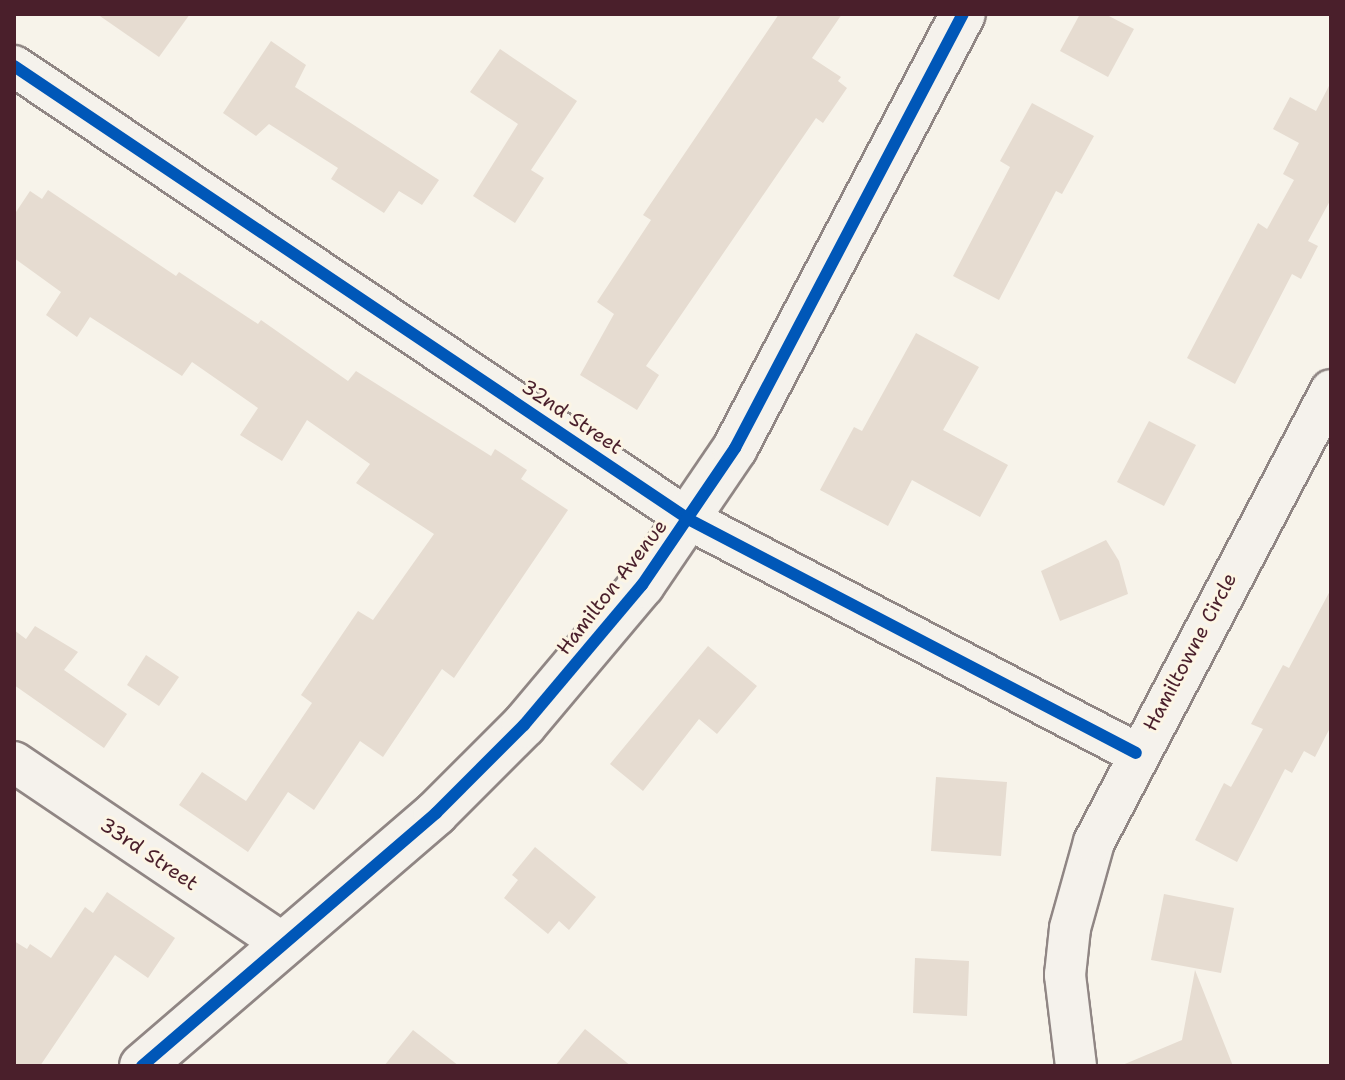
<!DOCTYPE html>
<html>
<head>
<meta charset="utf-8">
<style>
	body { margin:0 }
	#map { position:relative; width:1345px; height:1080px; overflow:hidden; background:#f7f3ea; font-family:"Shantell Sans",sans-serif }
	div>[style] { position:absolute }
	.building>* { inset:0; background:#e6dcd1 }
	.roads { filter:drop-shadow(2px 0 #908684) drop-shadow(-2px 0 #908684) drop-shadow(0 2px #908684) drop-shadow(0 -2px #908684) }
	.minor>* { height:40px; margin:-20px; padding:0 20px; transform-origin:20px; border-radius:20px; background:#f5f2ec }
	.tertiary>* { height:44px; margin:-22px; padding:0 22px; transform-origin:22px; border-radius:22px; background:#f5f2ec }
	.cycleway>* { height:12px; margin:-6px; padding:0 6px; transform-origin:6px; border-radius:6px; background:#0057b8 }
	span { translate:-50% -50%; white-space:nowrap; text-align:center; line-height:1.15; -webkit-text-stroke:6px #fcf5e5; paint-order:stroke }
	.street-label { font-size:20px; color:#4a1f2b }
	.frame { position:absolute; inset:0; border:16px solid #4a1f2b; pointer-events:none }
</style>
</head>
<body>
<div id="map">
	<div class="building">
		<div style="clip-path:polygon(97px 14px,190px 14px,159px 57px)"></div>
		<div style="clip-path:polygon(779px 14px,842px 14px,812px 58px,841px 77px,838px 81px,847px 88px,823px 123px,816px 118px,646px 366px,659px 375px,637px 410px,580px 375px,614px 314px,597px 302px,651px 220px,643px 215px)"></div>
		<div style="clip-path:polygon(1080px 14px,1105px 14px,1134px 29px,1108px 77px,1060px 51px)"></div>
		<div style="clip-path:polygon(271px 41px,306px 65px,295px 87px,439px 180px,422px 205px,399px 191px,384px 213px,331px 179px,338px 168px,269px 124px,256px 136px,223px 113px)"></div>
		<div style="clip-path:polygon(500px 49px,577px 101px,531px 170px,544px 178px,515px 223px,473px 196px,518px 124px,470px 92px)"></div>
		<div style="clip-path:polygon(1331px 82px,1331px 199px,1308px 241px,1318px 246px,1301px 279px,1292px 274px,1235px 384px,1187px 358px,1258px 223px,1267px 229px,1294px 180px,1283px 174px,1299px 143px,1273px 129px,1290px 97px,1316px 111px)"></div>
		<div style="clip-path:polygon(1032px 103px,1094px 136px,1062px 194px,1056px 191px,999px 300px,953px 276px,1010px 167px,1000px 161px)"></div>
		<div style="clip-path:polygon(48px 190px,176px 276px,179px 272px,258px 324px,261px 320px,348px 381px,356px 371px,491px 456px,495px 449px,527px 470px,521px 479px,568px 510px,454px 678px,442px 669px,383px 757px,360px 741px,314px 810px,288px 792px,248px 852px,179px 805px,202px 772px,246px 801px,312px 703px,301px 695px,358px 611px,373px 620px,434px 534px,356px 483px,370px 464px,307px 420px,282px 461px,240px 435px,258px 408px,192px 362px,182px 376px,90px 317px,77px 337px,46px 315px,61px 292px,14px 258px,14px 215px,30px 191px,42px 199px)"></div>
		<div style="clip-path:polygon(916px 333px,979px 367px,943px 430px,1008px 465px,980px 517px,912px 480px,888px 526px,820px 490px,854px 427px,862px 431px)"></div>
		<div style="clip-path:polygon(1149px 421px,1196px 445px,1164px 506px,1117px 482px)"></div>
		<div style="clip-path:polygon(1106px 540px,1119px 561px,1128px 594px,1060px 621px,1041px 571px)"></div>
		<div style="clip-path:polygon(1331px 589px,1331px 726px,1315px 757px,1304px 751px,1292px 773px,1285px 769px,1237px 862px,1195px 840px,1224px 783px,1231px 787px,1263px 729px,1251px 724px,1283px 665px,1289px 668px)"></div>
		<div style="clip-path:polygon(35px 626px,78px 652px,64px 670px,127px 714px,104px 748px,14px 685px,14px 630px,26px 639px)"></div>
		<div style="clip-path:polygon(708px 646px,757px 686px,717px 734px,699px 719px,643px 791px,610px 764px)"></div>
		<div style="clip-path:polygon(146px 655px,179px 677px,159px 706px,127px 685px)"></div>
		<div style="clip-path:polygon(936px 777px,1007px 782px,1001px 856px,931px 851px)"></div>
		<div style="clip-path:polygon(535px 847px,596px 897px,569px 930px,559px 921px,548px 934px,504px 898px,518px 880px,512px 875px)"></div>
		<div style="clip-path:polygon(107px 892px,175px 938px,148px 978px,115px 955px,40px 1066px,14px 1066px,14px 941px,27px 949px,30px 944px,51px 958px,85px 907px,93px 913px)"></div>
		<div style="clip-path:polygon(1164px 894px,1234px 908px,1221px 973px,1151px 960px)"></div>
		<div style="clip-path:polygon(915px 958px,969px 961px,967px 1016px,913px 1013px)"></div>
		<div style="clip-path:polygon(1195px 970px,1233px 1066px,1120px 1066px,1182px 1040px)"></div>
		<div style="clip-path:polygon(585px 1029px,631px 1066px,555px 1066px)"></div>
		<div style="clip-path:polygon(413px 1030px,459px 1066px,384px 1066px)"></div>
	</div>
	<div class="roads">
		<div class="minor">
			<div style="left:14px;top:66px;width:814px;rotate:33.89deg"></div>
			<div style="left:690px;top:520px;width:503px;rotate:27.58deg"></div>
			<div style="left:14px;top:762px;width:327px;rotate:34deg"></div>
			<div style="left:1076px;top:1066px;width:92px;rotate:-96.9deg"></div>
			<div style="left:1065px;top:975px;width:47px;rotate:-83.9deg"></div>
			<div style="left:1070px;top:928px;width:89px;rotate:-74.4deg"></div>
			<div style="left:1094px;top:842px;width:510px;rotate:-62.33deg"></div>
		</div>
		<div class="tertiary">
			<div style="left:142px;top:1066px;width:388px;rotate:-40.7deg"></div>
			<div style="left:436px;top:813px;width:124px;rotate:-45deg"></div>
			<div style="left:524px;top:725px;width:183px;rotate:-49.9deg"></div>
			<div style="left:642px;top:585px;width:166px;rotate:-55.8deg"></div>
			<div style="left:735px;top:448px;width:490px;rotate:-62.3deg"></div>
		</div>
	</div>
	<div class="cycleway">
		<div style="left:14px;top:66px;width:814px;rotate:33.89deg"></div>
		<div style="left:690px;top:520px;width:503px;rotate:27.58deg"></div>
		<div style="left:142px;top:1066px;width:388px;rotate:-40.7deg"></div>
		<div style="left:436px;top:813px;width:124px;rotate:-45deg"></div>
		<div style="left:524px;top:725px;width:183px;rotate:-49.9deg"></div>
		<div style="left:642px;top:585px;width:166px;rotate:-55.8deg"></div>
		<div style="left:735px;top:448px;width:490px;rotate:-62.3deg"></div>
	</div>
	<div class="street-label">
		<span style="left:572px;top:417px;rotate:34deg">32nd Street</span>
		<span style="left:612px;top:587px;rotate:-52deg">Hamilton Avenue</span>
		<span style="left:1190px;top:652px;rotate:-62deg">Hamiltowne Circle</span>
		<span style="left:149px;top:854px;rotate:34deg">33rd Street</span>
	</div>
	<div class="frame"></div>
</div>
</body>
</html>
